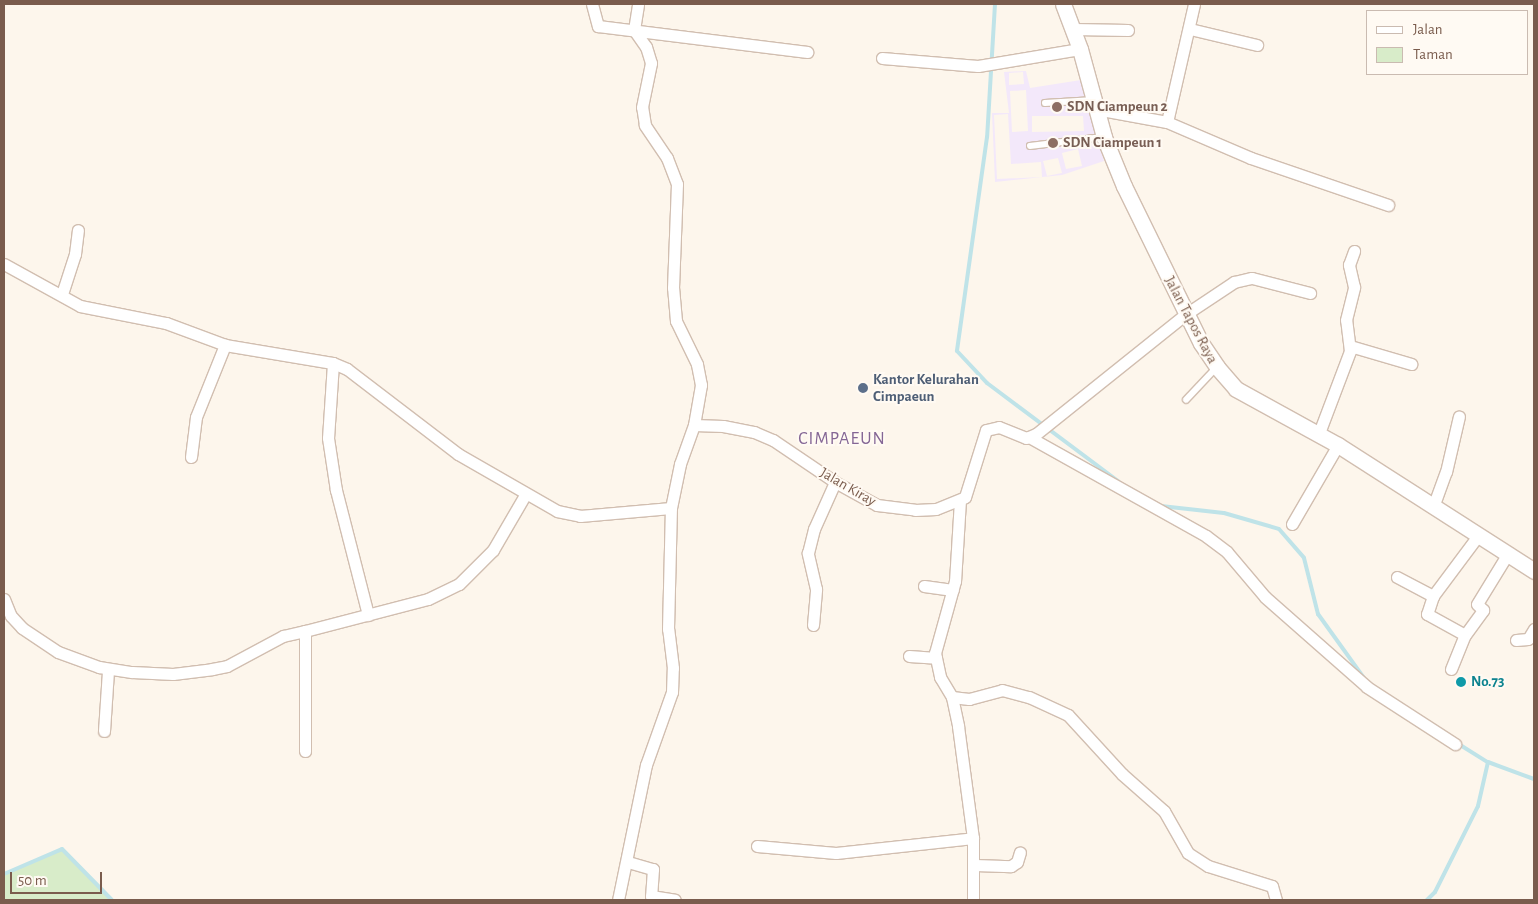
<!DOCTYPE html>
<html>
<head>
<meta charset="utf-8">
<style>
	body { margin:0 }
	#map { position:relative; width:1538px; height:904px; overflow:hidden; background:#fdf6ec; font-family:"Alegreya Sans",sans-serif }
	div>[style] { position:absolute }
	.education>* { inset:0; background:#f3e8fa }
	.green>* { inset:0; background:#d8ecc9 }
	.stream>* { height:4px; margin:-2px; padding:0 2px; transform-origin:2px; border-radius:2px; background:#bfe3e8 }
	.roads { filter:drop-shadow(1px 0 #d1beb0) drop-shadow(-1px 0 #d1beb0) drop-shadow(0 1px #d1beb0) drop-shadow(0 -1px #d1beb0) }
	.lane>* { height:5.5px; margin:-2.75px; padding:0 2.75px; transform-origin:2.75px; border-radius:2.75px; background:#fff }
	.street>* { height:11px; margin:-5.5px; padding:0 5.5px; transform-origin:5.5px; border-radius:5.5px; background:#fff }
	.secondary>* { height:15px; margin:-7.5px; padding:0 7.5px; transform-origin:7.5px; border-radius:7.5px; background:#fff }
	.dots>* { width:14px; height:14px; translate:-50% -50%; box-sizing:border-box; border:2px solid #fffaf3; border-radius:50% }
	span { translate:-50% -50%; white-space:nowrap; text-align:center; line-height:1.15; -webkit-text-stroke:4px #fffaf3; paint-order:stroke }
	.education-label { font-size:15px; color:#785e54; font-weight:700 }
	.left { translate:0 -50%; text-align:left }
	.street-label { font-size:15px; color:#7a5c4d }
	.service-label { font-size:15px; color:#4e5e75; font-weight:700 }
	.culture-label { font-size:15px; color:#0d838f; font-weight:700 }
	.quarter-label { font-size:18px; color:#846695; letter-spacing:1px }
	.frame { position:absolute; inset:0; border:5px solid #7a5c4d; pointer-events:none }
	.legend { position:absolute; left:1366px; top:10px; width:162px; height:65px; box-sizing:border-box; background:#fffaf3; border:1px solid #cabbb1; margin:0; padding:6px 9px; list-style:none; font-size:15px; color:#7a5c4d }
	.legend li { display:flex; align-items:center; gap:10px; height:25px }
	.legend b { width:25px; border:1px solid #cabbb1 }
	.scale { position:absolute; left:10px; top:872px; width:92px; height:22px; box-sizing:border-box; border:2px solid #7a5c4d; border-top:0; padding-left:6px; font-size:15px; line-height:18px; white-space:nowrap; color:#7a5c4d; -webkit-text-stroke:4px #fffaf3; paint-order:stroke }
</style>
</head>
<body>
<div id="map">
	<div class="education">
		<div style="clip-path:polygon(evenodd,1026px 71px,1030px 88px,1081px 80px,1104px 161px,1062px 175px,995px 182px,992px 113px,1009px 113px,1004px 72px,1026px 71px,1023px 72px,1024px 84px,1009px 85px,1009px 73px,1023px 72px,1026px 71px,1026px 90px,1028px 131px,1012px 132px,1010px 91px,1026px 90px,1026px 71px,1008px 114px,1011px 164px,1041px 162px,1042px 177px,997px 179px,994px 115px,1008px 114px,1026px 71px,1032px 116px,1083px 116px,1084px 131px,1032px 132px,1032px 116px,1026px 71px,1078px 149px,1082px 166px,1066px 169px,1062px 153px,1078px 149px,1026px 71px,1058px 158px,1062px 173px,1047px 176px,1043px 161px,1058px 158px)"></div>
	</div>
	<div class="green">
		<div style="clip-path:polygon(62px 849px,112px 900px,4px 900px,4px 874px)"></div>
	</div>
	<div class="stream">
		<div style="left:995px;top:4px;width:133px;rotate:93.4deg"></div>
		<div style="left:987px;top:137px;width:216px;rotate:98deg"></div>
		<div style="left:957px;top:351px;width:44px;rotate:46.8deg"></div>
		<div style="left:987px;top:383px;width:164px;rotate:36.8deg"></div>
		<div style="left:1161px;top:506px;width:63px;rotate:6.3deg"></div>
		<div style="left:1224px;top:513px;width:57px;rotate:16.2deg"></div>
		<div style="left:1279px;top:529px;width:38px;rotate:49deg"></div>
		<div style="left:1304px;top:558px;width:58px;rotate:76deg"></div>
		<div style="left:1318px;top:614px;width:79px;rotate:54.3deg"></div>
		<div style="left:1457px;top:743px;width:36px;rotate:32deg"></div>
		<div style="left:1488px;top:762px;width:49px;rotate:20.3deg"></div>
		<div style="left:4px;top:874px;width:63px;rotate:-23.3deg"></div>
		<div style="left:62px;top:849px;width:71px;rotate:45.6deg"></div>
		<div style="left:1427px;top:900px;width:11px;rotate:-45deg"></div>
		<div style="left:1435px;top:892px;width:96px;rotate:-63.4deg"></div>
		<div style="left:1478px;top:806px;width:45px;rotate:-77.2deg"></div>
	</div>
	<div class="roads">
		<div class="lane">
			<div style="left:1045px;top:103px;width:49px;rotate:-3.5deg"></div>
			<div style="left:1030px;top:146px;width:73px;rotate:-7.1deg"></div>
			<div style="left:1186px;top:400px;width:45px;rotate:-46.8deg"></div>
		</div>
		<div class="street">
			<div style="left:592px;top:4px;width:23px;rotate:75deg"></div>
			<div style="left:598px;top:26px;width:211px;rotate:7.1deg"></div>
			<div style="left:1073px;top:29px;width:55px;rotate:1deg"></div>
			<div style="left:1190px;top:29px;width:69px;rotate:13.4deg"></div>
			<div style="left:882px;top:58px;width:96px;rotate:4.8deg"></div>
			<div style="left:978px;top:66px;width:103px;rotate:-9.5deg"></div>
			<div style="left:1096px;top:109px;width:72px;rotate:10.4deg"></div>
			<div style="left:1167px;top:122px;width:91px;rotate:23.2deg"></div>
			<div style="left:1251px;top:158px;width:145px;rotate:18.9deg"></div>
			<div style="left:1167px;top:122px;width:121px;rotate:-77.1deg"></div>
			<div style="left:4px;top:264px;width:87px;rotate:28.9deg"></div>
			<div style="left:80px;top:306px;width:88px;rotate:11.2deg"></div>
			<div style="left:166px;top:323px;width:63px;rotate:20.4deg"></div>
			<div style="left:225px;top:345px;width:109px;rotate:9.5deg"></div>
			<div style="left:333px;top:363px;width:15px;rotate:23deg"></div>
			<div style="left:347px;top:369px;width:140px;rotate:37.4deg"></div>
			<div style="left:458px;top:454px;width:114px;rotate:29.9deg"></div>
			<div style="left:557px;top:511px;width:24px;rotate:12deg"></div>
			<div style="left:580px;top:516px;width:91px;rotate:-5deg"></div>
			<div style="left:62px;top:294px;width:42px;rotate:-72deg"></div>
			<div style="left:75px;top:254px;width:24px;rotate:-83deg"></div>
			<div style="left:1350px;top:346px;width:64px;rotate:16.4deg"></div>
			<div style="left:333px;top:363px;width:75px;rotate:93.8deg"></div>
			<div style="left:328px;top:438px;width:53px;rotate:81.3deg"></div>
			<div style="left:336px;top:490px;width:129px;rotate:75.6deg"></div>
			<div style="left:694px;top:425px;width:29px;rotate:2deg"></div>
			<div style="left:723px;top:426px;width:32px;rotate:11deg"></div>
			<div style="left:754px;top:432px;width:21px;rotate:23deg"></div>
			<div style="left:773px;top:440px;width:75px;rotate:34.1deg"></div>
			<div style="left:835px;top:482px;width:48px;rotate:28.7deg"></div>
			<div style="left:877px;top:505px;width:38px;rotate:7deg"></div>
			<div style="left:915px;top:510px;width:21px;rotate:-3deg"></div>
			<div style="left:936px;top:509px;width:31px;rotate:-22deg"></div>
			<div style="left:965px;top:497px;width:70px;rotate:-72.6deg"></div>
			<div style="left:986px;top:430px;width:13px;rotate:-13deg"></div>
			<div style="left:999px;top:427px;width:29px;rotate:22deg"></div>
			<div style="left:1026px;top:438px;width:11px;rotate:-22deg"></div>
			<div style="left:1036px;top:434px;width:192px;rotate:-38.7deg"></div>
			<div style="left:1186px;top:314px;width:58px;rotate:-33.7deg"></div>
			<div style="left:1234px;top:282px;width:18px;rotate:-13deg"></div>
			<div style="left:1252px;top:278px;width:60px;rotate:14.5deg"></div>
			<div style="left:1319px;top:433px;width:88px;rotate:-69.3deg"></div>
			<div style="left:1350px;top:351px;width:31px;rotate:-97deg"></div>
			<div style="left:1346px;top:320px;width:34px;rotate:-76deg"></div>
			<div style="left:1354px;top:287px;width:23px;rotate:-103deg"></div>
			<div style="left:1349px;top:265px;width:15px;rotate:-70deg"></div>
			<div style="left:1029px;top:437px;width:203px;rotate:29.2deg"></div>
			<div style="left:1206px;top:536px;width:26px;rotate:37deg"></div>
			<div style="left:1227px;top:552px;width:59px;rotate:49.8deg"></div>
			<div style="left:1265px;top:597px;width:136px;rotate:41.4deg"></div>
			<div style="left:1367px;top:687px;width:105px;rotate:32.9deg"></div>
			<div style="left:191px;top:457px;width:40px;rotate:-82.9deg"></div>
			<div style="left:196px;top:417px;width:78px;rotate:-68.1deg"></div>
			<div style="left:960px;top:500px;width:81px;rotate:93.5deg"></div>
			<div style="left:955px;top:581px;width:75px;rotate:105.5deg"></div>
			<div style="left:935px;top:653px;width:25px;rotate:78deg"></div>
			<div style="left:940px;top:677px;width:23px;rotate:59deg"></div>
			<div style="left:952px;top:697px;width:30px;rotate:78deg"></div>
			<div style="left:958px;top:726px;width:113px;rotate:82.4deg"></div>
			<div style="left:973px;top:838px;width:62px;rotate:90deg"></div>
			<div style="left:1433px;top:507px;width:37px;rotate:-70deg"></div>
			<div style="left:1446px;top:472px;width:57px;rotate:-76.9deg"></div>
			<div style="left:1292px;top:524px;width:91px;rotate:-59.8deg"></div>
			<div style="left:1397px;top:577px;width:41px;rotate:27.8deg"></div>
			<div style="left:1433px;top:596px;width:74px;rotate:-53.3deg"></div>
			<div style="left:924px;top:586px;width:29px;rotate:8deg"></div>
			<div style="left:1433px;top:596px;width:19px;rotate:108deg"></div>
			<div style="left:1427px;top:614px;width:43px;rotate:28.9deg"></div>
			<div style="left:4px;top:599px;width:18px;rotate:68deg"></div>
			<div style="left:11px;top:616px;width:16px;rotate:47deg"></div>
			<div style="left:22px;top:628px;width:43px;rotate:33.7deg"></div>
			<div style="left:58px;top:652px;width:44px;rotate:20.1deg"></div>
			<div style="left:99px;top:667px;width:33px;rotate:9deg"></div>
			<div style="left:132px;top:672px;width:41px;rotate:2.8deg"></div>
			<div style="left:173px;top:674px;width:39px;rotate:-7deg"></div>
			<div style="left:212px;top:669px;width:15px;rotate:-11deg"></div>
			<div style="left:227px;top:666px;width:64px;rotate:-28.2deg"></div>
			<div style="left:283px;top:636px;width:23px;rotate:-13deg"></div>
			<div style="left:813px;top:625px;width:36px;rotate:-85deg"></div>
			<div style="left:816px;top:589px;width:37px;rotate:-103deg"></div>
			<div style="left:808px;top:553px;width:25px;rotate:-76deg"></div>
			<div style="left:814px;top:529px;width:51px;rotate:-65.9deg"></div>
			<div style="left:1516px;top:640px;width:12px;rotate:-5deg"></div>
			<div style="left:1528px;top:639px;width:12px;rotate:-59deg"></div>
			<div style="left:909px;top:656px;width:27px;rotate:4deg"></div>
			<div style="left:1451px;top:669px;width:37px;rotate:-68deg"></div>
			<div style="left:1465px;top:635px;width:31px;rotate:-54deg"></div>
			<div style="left:1483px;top:610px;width:8px;rotate:-135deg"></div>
			<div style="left:1477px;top:604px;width:57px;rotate:-58.5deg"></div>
			<div style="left:952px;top:697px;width:17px;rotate:7deg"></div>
			<div style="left:969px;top:699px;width:34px;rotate:-15deg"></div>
			<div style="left:1002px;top:690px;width:28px;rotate:15deg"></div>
			<div style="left:1029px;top:697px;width:43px;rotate:24.8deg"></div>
			<div style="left:1068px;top:715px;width:80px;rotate:47.5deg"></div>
			<div style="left:1122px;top:774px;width:56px;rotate:41.4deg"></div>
			<div style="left:1164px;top:811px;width:48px;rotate:60.3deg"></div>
			<div style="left:1188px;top:853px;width:24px;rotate:33deg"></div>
			<div style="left:1208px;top:866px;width:67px;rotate:17.4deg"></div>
			<div style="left:1272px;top:886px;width:15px;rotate:74deg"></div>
			<div style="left:104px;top:731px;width:61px;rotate:-86.2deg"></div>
			<div style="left:305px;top:751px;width:120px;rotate:-90deg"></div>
			<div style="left:305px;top:631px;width:127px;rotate:-14.6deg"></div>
			<div style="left:428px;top:599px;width:34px;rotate:-26deg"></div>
			<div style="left:459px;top:584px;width:48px;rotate:-45deg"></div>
			<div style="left:493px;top:550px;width:64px;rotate:-59.8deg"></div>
			<div style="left:757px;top:846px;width:79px;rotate:5.1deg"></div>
			<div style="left:836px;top:853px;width:138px;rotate:-6.2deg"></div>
			<div style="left:628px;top:862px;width:26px;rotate:16deg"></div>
			<div style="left:653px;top:869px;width:27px;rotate:94deg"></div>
			<div style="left:651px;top:896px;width:24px;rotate:9deg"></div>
			<div style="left:975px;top:865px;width:36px;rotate:2deg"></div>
			<div style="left:1011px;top:866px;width:7px;rotate:-34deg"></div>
			<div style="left:1017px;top:862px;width:10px;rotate:-73deg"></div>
			<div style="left:618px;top:900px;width:138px;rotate:-78.3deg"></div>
			<div style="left:646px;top:765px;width:77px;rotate:-70.4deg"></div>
			<div style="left:672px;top:692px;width:24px;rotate:-88deg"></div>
			<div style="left:673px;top:668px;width:39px;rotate:-97deg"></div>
			<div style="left:668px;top:629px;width:121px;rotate:-88.6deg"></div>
			<div style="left:671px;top:508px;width:45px;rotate:-78.4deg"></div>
			<div style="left:680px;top:464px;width:41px;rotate:-70.3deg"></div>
			<div style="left:694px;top:425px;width:41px;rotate:-80.1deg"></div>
			<div style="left:701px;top:385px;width:21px;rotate:-101deg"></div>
			<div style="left:697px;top:364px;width:48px;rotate:-116deg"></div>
			<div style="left:676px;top:321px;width:33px;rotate:-95deg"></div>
			<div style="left:673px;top:288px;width:104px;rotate:-87.8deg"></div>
			<div style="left:677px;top:184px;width:28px;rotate:-111deg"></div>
			<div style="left:667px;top:158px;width:40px;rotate:-124deg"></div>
			<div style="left:645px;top:125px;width:18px;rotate:-99deg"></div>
			<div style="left:642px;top:107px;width:45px;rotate:-78.4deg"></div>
			<div style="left:651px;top:63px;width:17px;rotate:-107deg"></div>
			<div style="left:646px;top:47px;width:21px;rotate:-125deg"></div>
			<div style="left:634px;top:30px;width:26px;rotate:-81deg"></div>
		</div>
		<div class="secondary">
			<div style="left:1063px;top:4px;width:48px;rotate:69.3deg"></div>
			<div style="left:1080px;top:49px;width:91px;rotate:74.7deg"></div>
			<div style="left:1104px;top:137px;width:53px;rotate:67.8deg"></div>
			<div style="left:1124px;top:186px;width:175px;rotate:63.9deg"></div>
			<div style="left:1201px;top:343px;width:29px;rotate:56deg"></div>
			<div style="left:1217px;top:367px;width:29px;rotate:49deg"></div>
			<div style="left:1236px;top:389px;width:116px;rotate:28.8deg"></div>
			<div style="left:1338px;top:445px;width:233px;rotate:32.7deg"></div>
		</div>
	</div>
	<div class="dots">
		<div style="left:1057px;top:107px;background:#8d6e63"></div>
		<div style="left:1053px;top:143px;background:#8d6e63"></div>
		<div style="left:863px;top:388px;background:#5c6f8a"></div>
		<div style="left:1461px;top:682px;background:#0f9aa8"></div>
	</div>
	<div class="education-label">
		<span class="left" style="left:1067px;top:107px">SDN Ciampeun 2</span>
		<span class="left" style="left:1063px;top:143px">SDN Ciampeun 1</span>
	</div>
	<div class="street-label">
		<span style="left:1191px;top:320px;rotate:62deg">Jalan Tapos Raya</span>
		<span style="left:848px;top:487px;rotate:30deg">Jalan Kiray</span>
	</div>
	<div class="service-label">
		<span class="left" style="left:873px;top:388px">Kantor Kelurahan<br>Cimpaeun</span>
	</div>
	<div class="culture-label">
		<span class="left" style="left:1471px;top:682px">No.73</span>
	</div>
	<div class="quarter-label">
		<span style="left:842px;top:439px">CIMPAEUN</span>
	</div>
	<div class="frame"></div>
	<ul class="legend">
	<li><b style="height:6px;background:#fff"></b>Jalan</li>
	<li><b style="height:14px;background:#d8ecc9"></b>Taman</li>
	</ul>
	<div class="scale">50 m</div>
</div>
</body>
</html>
